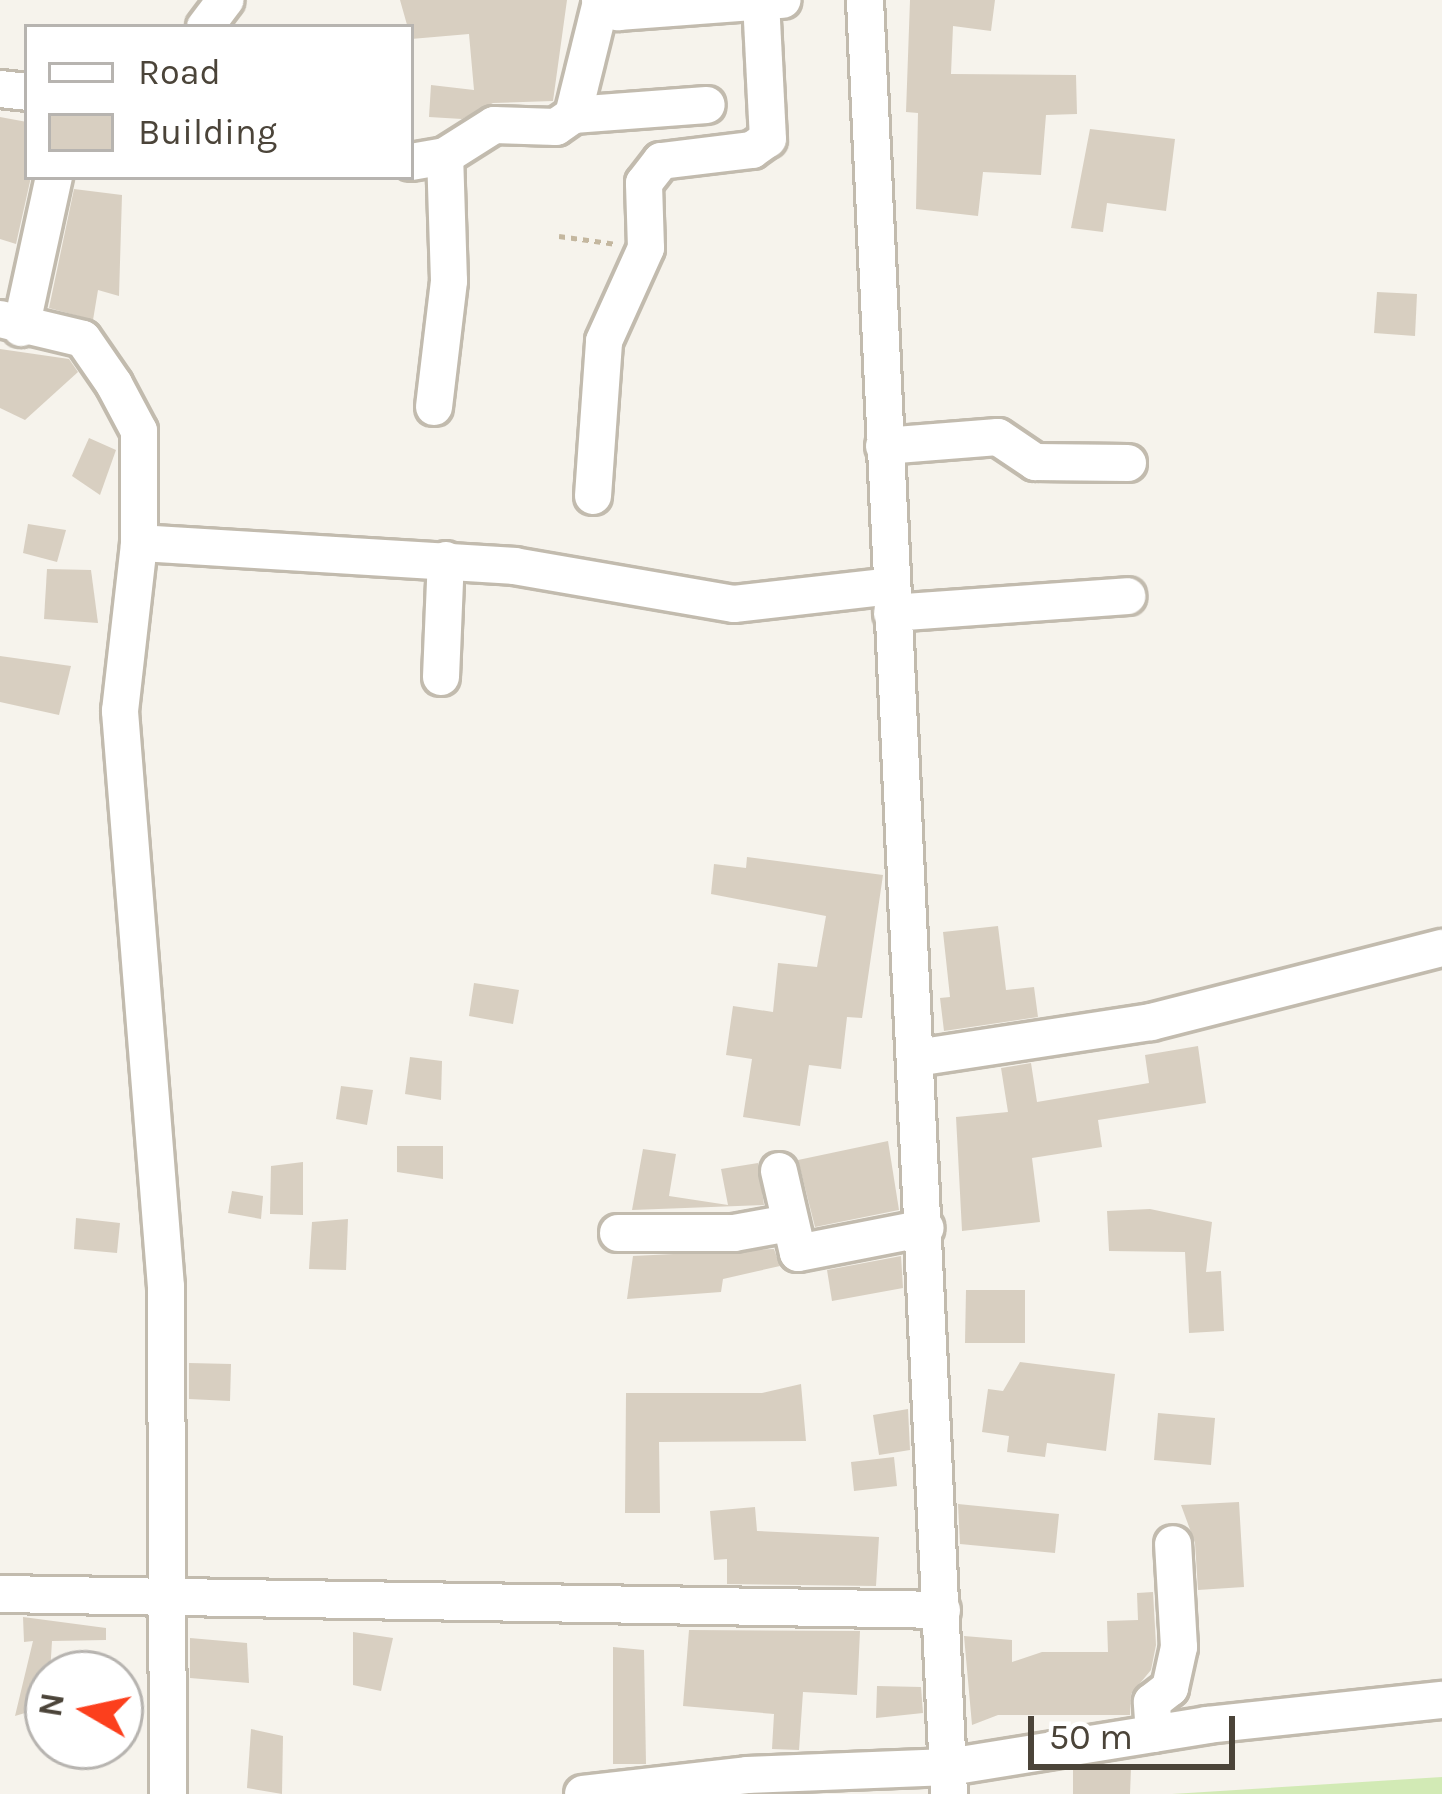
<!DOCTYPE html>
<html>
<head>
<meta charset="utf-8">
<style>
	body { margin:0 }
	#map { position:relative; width:1442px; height:1794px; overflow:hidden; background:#f6f3ec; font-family:Karla,sans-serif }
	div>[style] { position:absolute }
	.green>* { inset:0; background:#d2eab5 }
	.building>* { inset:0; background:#d8cfc1 }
	.path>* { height:4.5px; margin-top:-2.25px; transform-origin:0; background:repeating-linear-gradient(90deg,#c4b79f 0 6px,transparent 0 12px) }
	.roads { filter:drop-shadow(3px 0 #c2bbae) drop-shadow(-3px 0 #c2bbae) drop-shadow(0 3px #c2bbae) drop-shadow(0 -3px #c2bbae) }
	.minor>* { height:36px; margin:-18px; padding:0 18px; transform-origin:18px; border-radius:18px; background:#fff }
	span { translate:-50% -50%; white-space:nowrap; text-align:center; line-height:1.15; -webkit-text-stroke:9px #fff; paint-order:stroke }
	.legend { position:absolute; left:24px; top:24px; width:390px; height:156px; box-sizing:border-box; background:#fff; border:3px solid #b7b4b0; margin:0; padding:15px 21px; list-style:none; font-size:36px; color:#4b4439 }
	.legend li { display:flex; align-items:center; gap:24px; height:60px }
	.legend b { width:60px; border:3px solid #b7b4b0 }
	.north { position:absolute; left:24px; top:1650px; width:120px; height:120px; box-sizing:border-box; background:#fff; border:3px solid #b7b4b0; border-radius:50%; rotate:279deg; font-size:33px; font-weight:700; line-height:48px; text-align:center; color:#4b4439 }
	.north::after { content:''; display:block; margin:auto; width:42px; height:54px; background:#fc3f1d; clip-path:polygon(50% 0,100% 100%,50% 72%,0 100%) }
	.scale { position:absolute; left:1028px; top:1716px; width:207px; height:54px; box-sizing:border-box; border:6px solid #4b4439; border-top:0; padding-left:15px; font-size:36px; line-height:42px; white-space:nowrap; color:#4b4439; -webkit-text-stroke:9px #fff; paint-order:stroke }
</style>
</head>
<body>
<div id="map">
	<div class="green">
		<div style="clip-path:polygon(1442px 1777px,1442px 1794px,1172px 1794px)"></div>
	</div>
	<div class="building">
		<div style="clip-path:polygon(400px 0,567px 0,553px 101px,493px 103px,462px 119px,429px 117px,431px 85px,474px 90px,469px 34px,411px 39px)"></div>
		<div style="clip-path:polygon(910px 0,995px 0,991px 31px,953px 26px,951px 74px,1076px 75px,1077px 114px,1046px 115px,1041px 175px,983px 172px,978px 216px,916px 209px,918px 113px,906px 112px)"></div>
		<div style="clip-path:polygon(0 117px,27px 122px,31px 177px,16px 244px,0 239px)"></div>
		<div style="clip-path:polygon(1090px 129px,1175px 139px,1166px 211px,1107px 203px,1103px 232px,1071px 228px)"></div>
		<div style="clip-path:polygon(74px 189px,122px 195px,119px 296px,98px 290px,93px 320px,49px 308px)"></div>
		<div style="clip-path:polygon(1377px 292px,1417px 294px,1415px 336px,1374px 333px)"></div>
		<div style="clip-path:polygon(0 349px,69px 359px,78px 372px,25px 420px,0 408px)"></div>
		<div style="clip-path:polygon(89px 438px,116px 450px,100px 495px,72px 476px)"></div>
		<div style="clip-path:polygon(28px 524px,66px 530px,57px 562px,23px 553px)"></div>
		<div style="clip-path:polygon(47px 569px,91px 570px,98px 623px,44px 619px)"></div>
		<div style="clip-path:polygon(0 656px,71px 666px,59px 715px,0 702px)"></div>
		<div style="clip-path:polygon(747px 857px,883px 875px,862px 1018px,847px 1017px,841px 1069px,809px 1065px,800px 1126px,743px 1117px,752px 1059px,726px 1055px,733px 1006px,773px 1012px,778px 963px,817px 967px,826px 916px,711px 894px,714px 864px,746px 868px)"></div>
		<div style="clip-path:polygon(998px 926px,1006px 990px,1034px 987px,1038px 1017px,944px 1031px,940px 998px,950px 997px,943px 932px)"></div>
		<div style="clip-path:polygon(474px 983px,519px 990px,513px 1024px,469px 1016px)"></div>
		<div style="clip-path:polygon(1198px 1046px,1206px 1103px,1098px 1120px,1102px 1147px,1032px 1158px,1040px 1222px,962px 1231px,956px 1117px,1008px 1112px,1001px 1068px,1031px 1063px,1037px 1102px,1149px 1083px,1145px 1055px)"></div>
		<div style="clip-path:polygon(410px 1057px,442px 1061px,441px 1100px,405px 1094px)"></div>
		<div style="clip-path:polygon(341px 1086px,373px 1090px,367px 1125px,336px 1119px)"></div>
		<div style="clip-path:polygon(888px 1141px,899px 1210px,815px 1227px,798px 1160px)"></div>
		<div style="clip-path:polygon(397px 1146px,443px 1146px,443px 1179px,397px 1172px)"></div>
		<div style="clip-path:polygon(643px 1149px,676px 1154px,669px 1196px,728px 1205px,721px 1169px,758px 1163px,764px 1205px,632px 1210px)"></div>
		<div style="clip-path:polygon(303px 1162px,303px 1215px,270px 1214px,271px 1166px)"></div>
		<div style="clip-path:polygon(232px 1191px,263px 1196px,261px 1219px,228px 1213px)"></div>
		<div style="clip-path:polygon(1150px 1209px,1212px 1222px,1206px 1272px,1221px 1271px,1224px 1331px,1189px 1333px,1185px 1252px,1109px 1251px,1107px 1211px)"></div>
		<div style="clip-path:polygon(76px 1218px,120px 1223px,117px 1253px,74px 1249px)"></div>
		<div style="clip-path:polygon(348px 1219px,346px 1270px,309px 1269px,312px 1222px)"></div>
		<div style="clip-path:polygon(774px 1249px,780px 1266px,723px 1279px,721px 1292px,627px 1299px,633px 1256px)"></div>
		<div style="clip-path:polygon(901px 1256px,903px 1288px,832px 1301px,827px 1270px)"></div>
		<div style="clip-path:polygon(966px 1290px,1025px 1290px,1025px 1343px,965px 1343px)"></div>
		<div style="clip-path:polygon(1020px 1362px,1115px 1374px,1106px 1451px,1047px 1443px,1045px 1457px,1007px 1452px,1009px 1436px,982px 1432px,988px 1389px,1003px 1391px)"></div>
		<div style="clip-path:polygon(189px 1363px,231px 1364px,230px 1401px,189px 1399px)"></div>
		<div style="clip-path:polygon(801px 1384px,806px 1441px,659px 1442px,660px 1513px,625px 1513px,626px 1393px,762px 1393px)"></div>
		<div style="clip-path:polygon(908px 1409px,910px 1450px,879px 1455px,873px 1415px)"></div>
		<div style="clip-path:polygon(1158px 1413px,1215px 1418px,1211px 1465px,1154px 1460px)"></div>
		<div style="clip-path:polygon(894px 1457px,897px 1486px,854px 1491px,851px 1462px)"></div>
		<div style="clip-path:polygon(1239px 1502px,1244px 1587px,1198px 1590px,1195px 1543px,1181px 1505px)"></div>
		<div style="clip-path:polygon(958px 1504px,1059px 1514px,1055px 1553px,960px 1544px)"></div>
		<div style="clip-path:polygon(755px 1507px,757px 1531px,879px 1537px,876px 1586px,727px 1584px,727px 1559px,714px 1560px,710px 1511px)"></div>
		<div style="clip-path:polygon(1153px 1592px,1156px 1645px,1151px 1670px,1131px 1694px,1130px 1715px,998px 1715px,972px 1725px,964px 1636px,1012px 1640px,1012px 1662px,1042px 1652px,1108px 1652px,1107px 1621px,1138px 1620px,1137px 1593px)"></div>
		<div style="clip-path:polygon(23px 1617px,106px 1628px,106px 1640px,52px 1641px,48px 1706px,15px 1716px,33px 1641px,24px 1642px)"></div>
		<div style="clip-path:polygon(689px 1630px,860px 1631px,857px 1695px,803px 1692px,799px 1750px,772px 1749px,774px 1714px,683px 1706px)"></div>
		<div style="clip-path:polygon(353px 1632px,393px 1638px,381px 1691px,353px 1685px)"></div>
		<div style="clip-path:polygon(190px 1638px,247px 1643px,249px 1683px,190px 1678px)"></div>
		<div style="clip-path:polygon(613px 1647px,644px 1650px,646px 1764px,613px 1764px)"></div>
		<div style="clip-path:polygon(877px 1686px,921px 1687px,923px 1713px,876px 1718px)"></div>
		<div style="clip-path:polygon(251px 1729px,283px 1736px,282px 1794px,247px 1788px)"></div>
		<div style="clip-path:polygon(1080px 1768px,1131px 1768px,1130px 1794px,1073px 1794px,1073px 1770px)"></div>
	</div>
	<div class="path">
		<div style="left:559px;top:236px;width:58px;rotate:8deg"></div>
	</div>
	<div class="roads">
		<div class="minor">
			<div style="left:600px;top:0;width:22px;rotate:34deg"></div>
			<div style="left:618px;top:12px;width:165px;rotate:-4.2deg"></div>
			<div style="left:865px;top:0;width:1796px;rotate:87.32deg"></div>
			<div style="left:205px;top:27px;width:34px;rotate:-53deg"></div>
			<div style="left:0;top:89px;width:27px;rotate:6deg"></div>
			<div style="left:573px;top:115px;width:112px;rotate:-76.1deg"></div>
			<div style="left:411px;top:162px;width:35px;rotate:-10deg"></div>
			<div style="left:445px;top:156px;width:58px;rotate:-32.3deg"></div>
			<div style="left:494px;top:125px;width:62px;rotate:1.8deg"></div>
			<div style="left:556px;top:127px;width:21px;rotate:-35deg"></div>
			<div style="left:573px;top:115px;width:134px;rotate:-4.3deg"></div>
			<div style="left:0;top:319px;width:85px;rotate:13.5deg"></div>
			<div style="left:83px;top:339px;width:55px;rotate:55.4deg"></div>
			<div style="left:114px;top:384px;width:53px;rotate:62deg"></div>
			<div style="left:139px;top:431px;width:112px;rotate:90deg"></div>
			<div style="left:21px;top:328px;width:155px;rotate:-77.7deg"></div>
			<div style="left:434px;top:407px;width:127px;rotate:-83.2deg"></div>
			<div style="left:449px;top:281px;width:125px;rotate:-91.8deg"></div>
			<div style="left:884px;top:446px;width:114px;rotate:-4.5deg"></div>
			<div style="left:998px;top:437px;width:45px;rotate:34deg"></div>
			<div style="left:1035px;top:462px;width:93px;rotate:0.6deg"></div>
			<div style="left:593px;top:496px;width:155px;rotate:-85.9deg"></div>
			<div style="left:604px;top:341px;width:102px;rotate:-65.7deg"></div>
			<div style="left:646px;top:248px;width:65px;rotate:-91.8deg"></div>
			<div style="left:644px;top:183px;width:28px;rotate:-52deg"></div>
			<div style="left:661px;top:161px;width:92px;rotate:-6.9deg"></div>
			<div style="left:752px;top:150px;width:19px;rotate:-35deg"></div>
			<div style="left:768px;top:139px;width:138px;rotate:-92.9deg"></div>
			<div style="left:892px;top:613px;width:236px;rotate:-4.1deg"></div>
			<div style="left:441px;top:677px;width:117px;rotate:-87.6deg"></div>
			<div style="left:916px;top:1058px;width:238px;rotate:-8.7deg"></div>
			<div style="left:1151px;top:1022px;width:300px;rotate:-14.3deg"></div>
			<div style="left:779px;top:1171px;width:84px;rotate:77deg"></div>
			<div style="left:798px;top:1253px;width:130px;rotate:-11.1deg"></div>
			<div style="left:618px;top:1233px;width:116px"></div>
			<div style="left:734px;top:1233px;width:56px;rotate:-10.3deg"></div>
			<div style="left:0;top:1594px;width:942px;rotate:0.97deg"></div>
			<div style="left:1154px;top:1734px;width:32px;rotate:-94deg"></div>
			<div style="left:1152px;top:1702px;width:23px;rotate:-38deg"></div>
			<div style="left:1170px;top:1688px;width:42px;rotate:-77.6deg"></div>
			<div style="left:1179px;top:1647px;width:103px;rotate:-93.3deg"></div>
			<div style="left:168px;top:1794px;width:507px;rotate:-90.23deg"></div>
			<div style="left:166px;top:1287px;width:578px;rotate:-94.57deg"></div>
			<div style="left:120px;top:711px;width:169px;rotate:-83.5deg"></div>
			<div style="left:139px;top:543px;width:376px;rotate:3.5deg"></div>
			<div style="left:514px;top:566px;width:223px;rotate:9.8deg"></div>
			<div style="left:734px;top:604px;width:158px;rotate:-6.5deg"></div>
			<div style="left:583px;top:1794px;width:165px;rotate:-6.6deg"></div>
			<div style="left:747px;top:1775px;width:202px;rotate:-2.3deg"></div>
			<div style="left:949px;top:1767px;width:261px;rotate:-9.2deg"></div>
			<div style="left:1207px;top:1725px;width:236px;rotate:-6.1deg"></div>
		</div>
	</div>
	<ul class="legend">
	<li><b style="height:15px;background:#fff"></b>Road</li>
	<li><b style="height:33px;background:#d8cfc1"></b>Building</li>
	</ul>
	<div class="north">N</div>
	<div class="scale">50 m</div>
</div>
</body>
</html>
